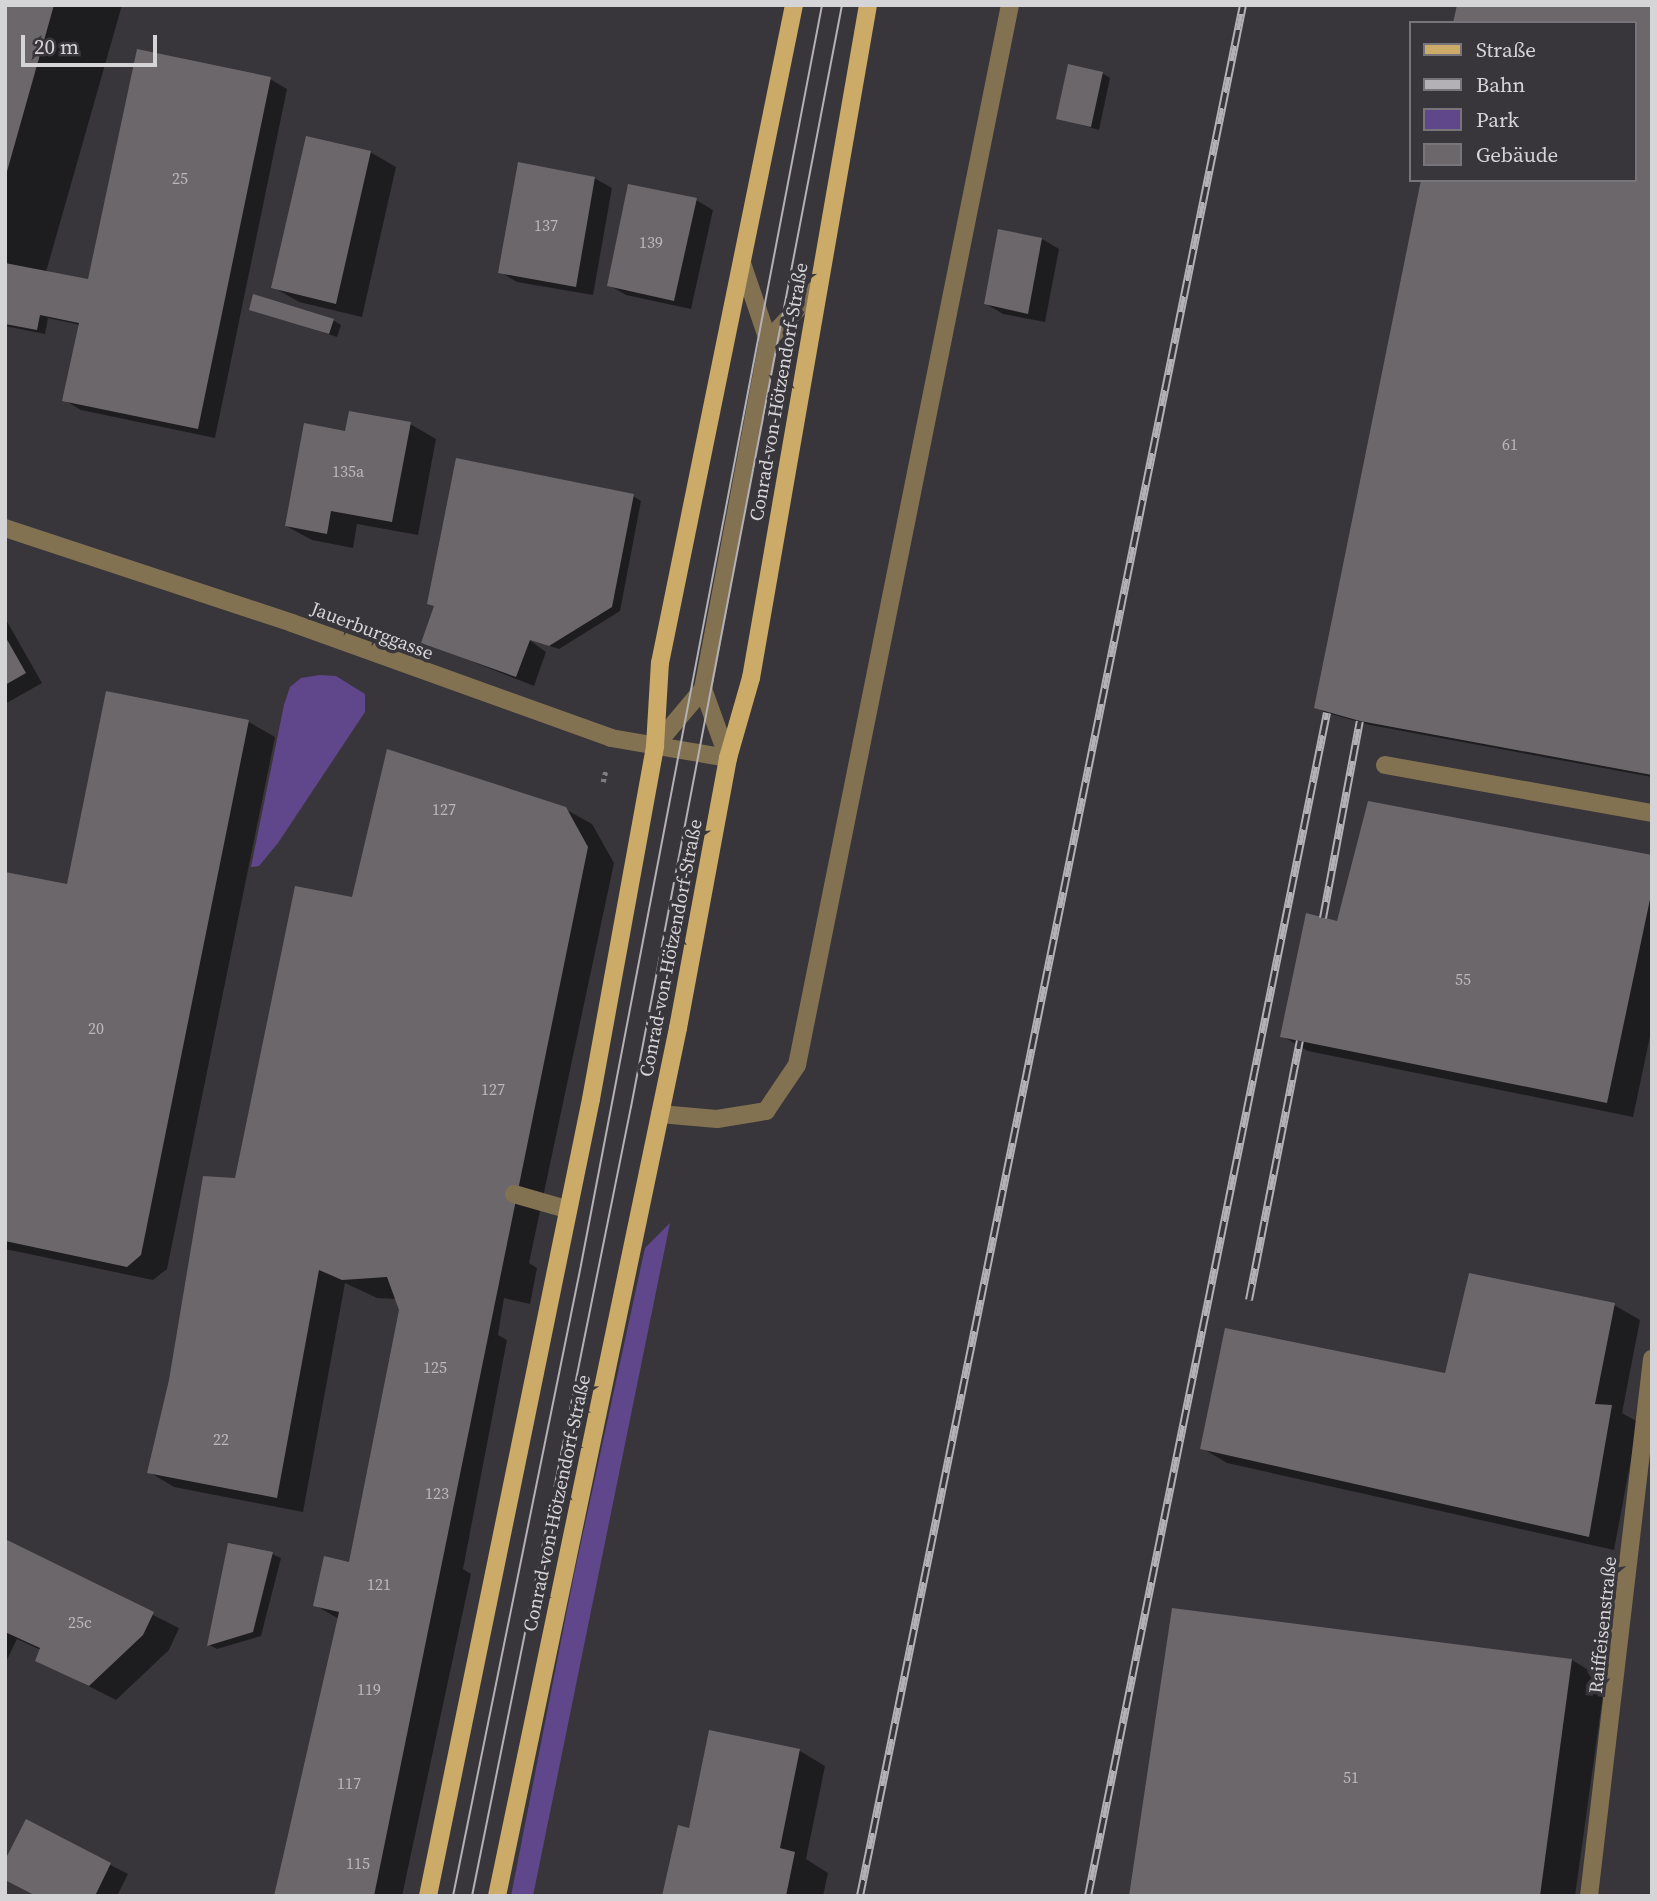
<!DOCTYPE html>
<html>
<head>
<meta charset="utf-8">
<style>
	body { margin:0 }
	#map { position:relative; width:1657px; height:1901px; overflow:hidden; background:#38363b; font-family:"Source Serif 4",serif }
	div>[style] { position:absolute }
	.green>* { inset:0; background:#60478b }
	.shadow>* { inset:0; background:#0007 }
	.building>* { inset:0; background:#6c676b }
	.path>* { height:4.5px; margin-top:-2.25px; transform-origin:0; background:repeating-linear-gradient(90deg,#7e7d81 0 3.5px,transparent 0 7px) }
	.minor>* { height:18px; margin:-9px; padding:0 9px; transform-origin:9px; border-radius:9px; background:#827252 }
	.major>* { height:18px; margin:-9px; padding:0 9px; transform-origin:9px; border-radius:9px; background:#cbab67 }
	.tram>* { height:2px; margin:-1px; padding:0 1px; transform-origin:1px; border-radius:1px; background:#b3b1b5 }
	.rail>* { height:8px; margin-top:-4px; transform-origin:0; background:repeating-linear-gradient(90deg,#38363b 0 16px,#b3b1b5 0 32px); box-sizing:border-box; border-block:2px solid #b3b1b5 }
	span { translate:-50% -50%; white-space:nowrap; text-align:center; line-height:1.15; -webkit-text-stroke:7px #38363b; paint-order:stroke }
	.number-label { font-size:16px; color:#bbb9bc }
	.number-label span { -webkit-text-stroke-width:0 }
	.street-label { font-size:19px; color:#d5d4d7 }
	.frame { position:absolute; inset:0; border:7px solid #d5d4d7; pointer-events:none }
	.legend { position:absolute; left:1409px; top:21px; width:228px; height:161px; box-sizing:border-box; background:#38363b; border:2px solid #777579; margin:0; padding:9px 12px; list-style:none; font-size:21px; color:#d5d4d7 }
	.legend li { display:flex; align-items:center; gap:14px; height:35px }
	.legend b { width:35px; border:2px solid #777579 }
	.scale { position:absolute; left:21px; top:35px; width:136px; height:32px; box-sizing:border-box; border:4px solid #d5d4d7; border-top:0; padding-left:9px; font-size:21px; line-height:24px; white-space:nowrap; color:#d5d4d7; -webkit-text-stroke:5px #38363b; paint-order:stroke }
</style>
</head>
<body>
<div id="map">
	<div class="green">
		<div style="clip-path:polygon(320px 675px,336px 676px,365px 694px,365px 712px,278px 843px,259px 866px,251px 867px,284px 705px,290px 687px,301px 678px)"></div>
		<div style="clip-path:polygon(670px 1223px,533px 1896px,511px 1896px,574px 1575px,645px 1248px)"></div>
	</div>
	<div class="shadow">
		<div style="clip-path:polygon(5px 5px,122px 5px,46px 272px,87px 280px,270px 79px,287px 89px,215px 438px,81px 410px,64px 400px,80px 325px,48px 318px,45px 334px,5px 326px)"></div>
		<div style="clip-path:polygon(1652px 5px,1652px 777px,1370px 725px,1324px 712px,1316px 707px,1634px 180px)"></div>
		<div style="clip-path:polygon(1102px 73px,1110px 78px,1099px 130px,1058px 118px)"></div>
		<div style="clip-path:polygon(370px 152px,396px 167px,362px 317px,299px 302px,273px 287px)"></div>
		<div style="clip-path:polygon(594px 178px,612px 188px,593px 295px,517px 282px,500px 272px)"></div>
		<div style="clip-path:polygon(696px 200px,713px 210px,691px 309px,626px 295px,609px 285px)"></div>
		<div style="clip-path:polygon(1042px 239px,1059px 249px,1045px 322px,1003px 314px,986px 304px)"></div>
		<div style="clip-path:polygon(251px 309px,333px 320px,341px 325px,337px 337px)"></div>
		<div style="clip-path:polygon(410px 424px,436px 439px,418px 535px,357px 524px,353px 548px,312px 540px,286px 526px,347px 433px)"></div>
		<div style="clip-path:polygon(633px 496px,641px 501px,620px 611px,559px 649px,528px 639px,546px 652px,534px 686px,423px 642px,436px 607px,429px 603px)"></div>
		<div style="clip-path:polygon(5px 618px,42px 683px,5px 704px)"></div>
		<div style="clip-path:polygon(107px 693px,249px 722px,275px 737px,167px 1269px,153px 1280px,5px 1249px,5px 873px,68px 886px)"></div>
		<div style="clip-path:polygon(388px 751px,565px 809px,592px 824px,614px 863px,529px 1263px,537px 1268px,530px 1304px,504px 1298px,498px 1335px,507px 1340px,463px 1569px,471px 1574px,402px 1896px,276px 1896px,339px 1619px,315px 1605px,351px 1564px,401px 1310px,397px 1299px,377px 1298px,345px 1283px,303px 1512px,174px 1487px,149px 1472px,237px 1180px,353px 899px)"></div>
		<div style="clip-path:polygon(1652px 857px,1652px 1027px,1633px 1117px,1308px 1051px,1282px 1036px,1338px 923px)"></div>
		<div style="clip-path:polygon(1614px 1305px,1640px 1320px,1622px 1413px,1638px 1422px,1614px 1550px,1227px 1463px,1202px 1448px,1447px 1375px)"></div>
		<div style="clip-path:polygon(5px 1541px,179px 1628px,169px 1650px,116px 1700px,37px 1660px,41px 1650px,17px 1639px,5px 1664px)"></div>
		<div style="clip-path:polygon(272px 1554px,281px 1558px,261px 1636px,217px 1649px,209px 1645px)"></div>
		<div style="clip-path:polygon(1572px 1660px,1605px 1680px,1575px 1896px,1131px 1896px)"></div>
		<div style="clip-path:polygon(711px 1732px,800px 1751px,825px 1766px,806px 1859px,828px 1873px,823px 1896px,664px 1896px,691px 1830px)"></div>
		<div style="clip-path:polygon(27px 1822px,128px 1874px,117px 1896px,38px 1896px)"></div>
	</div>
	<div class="building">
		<div style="clip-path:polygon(5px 5px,54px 5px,6px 175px,5px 175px)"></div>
		<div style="clip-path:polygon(1457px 5px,1652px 5px,1652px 775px,1360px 721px,1314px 708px,1421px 180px,1634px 180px,1634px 23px,1453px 23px)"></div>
		<div style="clip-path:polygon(137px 49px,271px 77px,198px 429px,62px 401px,79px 323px,40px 315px,37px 330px,5px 324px,5px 263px,88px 279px)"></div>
		<div style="clip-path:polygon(1068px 64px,1103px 72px,1091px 127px,1056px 119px)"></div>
		<div style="clip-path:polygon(306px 136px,371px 151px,336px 304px,271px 288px)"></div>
		<div style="clip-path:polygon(518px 162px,595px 177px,576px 287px,498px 273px)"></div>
		<div style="clip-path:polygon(628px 184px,697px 198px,674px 301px,607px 286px)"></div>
		<div style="clip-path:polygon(998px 229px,1042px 238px,1028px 314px,984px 304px)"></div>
		<div style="clip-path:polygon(253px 294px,334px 319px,329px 334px,249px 310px)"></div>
		<div style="clip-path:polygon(349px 411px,411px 422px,392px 522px,331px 511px,327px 534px,285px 526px,304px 423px,345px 431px)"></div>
		<div style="clip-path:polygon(456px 458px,634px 494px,612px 607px,549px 646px,530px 640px,516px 677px,421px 643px,434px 606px,427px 604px)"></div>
		<div style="clip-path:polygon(5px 636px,26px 673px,5px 685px)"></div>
		<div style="clip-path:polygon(106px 691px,249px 720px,141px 1255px,127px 1267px,5px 1241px,5px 872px,67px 884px)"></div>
		<div style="clip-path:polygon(387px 749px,566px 807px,588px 847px,374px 1896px,274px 1896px,339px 1612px,313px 1606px,324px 1556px,349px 1562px,399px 1310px,387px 1277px,342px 1280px,319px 1270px,277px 1498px,147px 1473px,169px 1380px,203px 1176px,235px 1178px,295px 886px,352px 897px)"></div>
		<div style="clip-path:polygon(1368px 801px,1652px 855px,1652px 890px,1607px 1103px,1280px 1037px,1306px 913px,1337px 921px)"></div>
		<div style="clip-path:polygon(1469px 1273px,1615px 1303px,1595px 1404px,1612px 1405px,1589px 1537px,1200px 1449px,1225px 1328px,1445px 1373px)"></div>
		<div style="clip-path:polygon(5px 1539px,154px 1612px,143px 1635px,89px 1686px,35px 1661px,40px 1648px,5px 1632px)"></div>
		<div style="clip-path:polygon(228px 1543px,273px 1552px,253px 1632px,207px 1646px)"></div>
		<div style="clip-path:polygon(1172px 1608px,1572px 1659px,1540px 1896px,1129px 1896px)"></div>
		<div style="clip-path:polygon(709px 1730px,800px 1749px,780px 1848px,795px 1852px,786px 1896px,662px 1896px,678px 1825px,689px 1828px)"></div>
		<div style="clip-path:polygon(26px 1819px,111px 1863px,95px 1896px,36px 1896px,5px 1880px,5px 1860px)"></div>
	</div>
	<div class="path">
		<div style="left:603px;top:782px;width:13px;rotate:-77deg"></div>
	</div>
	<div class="minor">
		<div style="left:768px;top:340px;width:74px;rotate:-46.6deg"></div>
		<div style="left:5px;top:528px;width:302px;rotate:18.3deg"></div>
		<div style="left:292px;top:623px;width:339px;rotate:19.8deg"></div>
		<div style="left:611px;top:738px;width:119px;rotate:9.7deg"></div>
		<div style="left:655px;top:746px;width:75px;rotate:-49.9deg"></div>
		<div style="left:728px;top:758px;width:73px;rotate:-109.9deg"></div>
		<div style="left:703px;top:689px;width:355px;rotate:-79.4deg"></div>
		<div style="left:768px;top:340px;width:81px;rotate:-108.7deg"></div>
		<div style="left:1385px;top:765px;width:271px;rotate:10.2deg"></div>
		<div style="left:660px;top:1114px;width:57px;rotate:5deg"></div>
		<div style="left:717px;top:1119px;width:50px;rotate:-9.3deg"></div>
		<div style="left:766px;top:1111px;width:55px;rotate:-56deg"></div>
		<div style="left:797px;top:1065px;width:1081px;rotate:-78.64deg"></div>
		<div style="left:514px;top:1194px;width:54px;rotate:16.1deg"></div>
		<div style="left:1589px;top:1896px;width:541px;rotate:-83.31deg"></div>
	</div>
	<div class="major">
		<div style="left:428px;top:1896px;width:813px;rotate:-78.44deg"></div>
		<div style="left:591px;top:1099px;width:359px;rotate:-79.7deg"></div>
		<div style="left:655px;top:746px;width:83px;rotate:-86.6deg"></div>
		<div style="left:660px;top:663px;width:672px;rotate:-78.49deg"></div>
		<div style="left:497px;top:1896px;width:887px;rotate:-78.22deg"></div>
		<div style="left:678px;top:1028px;width:275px;rotate:-79.5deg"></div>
		<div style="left:728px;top:758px;width:83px;rotate:-74deg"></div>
		<div style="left:751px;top:678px;width:683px;rotate:-80.14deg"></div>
	</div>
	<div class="tram">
		<div style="left:453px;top:1896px;width:644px;rotate:-78.53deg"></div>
		<div style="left:581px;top:1265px;width:1283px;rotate:-79.17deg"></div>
		<div style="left:472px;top:1896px;width:805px;rotate:-78.61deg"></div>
		<div style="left:631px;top:1107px;width:1122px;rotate:-79.16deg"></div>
	</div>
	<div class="rail">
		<div style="left:1323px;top:918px;width:200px;rotate:-79.4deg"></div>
		<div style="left:1249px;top:1300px;width:264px;rotate:-78.9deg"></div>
		<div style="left:860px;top:1896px;width:1929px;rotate:-78.55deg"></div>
		<div style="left:1088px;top:1896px;width:1207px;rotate:-78.58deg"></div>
	</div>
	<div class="number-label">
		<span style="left:180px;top:178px">25</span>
		<span style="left:546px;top:225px">137</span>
		<span style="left:651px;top:242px">139</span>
		<span style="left:1510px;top:444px">61</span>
		<span style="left:348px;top:471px">135a</span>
		<span style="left:444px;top:809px">127</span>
		<span style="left:1463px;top:979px">55</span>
		<span style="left:96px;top:1028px">20</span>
		<span style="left:493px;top:1089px">127</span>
		<span style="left:435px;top:1367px">125</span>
		<span style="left:221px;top:1439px">22</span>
		<span style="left:437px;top:1493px">123</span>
		<span style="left:379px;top:1584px">121</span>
		<span style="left:80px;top:1622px">25c</span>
		<span style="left:369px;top:1689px">119</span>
		<span style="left:1351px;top:1777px">51</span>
		<span style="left:349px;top:1783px">117</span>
		<span style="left:358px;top:1863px">115</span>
	</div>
	<div class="street-label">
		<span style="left:779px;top:392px;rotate:-80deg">Conrad-von-Hötzendorf-Straße</span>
		<span style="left:372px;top:631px;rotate:21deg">Jauerburggasse</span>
		<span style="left:671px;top:948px;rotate:-79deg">Conrad-von-Hötzendorf-Straße</span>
		<span style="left:557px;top:1503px;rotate:-78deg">Conrad-von-Hötzendorf-Straße</span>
		<span style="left:1603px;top:1625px;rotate:-84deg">Raiffeisenstraße</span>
	</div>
	<div class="frame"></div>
	<ul class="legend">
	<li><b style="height:9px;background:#cbab67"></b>Straße</li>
	<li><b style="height:9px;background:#b3b1b5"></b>Bahn</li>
	<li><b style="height:19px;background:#60478b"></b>Park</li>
	<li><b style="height:19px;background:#6c676b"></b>Gebäude</li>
	</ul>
	<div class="scale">20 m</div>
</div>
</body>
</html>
